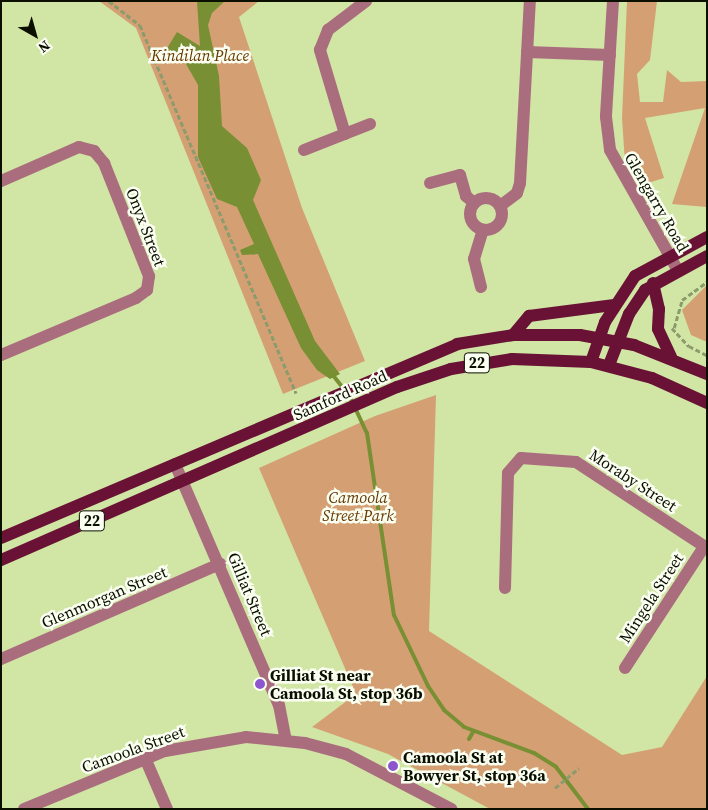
<!DOCTYPE html>
<html>
<head>
<meta charset="utf-8">
<style>
	body { margin:0 }
	#map { position:relative; width:708px; height:810px; overflow:hidden; background:#d1e5a5; font-family:"Source Serif 4",serif }
	div>[style] { position:absolute }
	.green>* { inset:0; background:#d4a073 }
	.water>* { inset:0; background:#788f34 }
	.stream>* { height:4px; margin:-2px; padding:0 2px; transform-origin:2px; border-radius:2px; background:#788f34 }
	.path>* { height:2.5px; margin-top:-1.25px; transform-origin:0; background:repeating-linear-gradient(90deg,#8c9b6c 0 5px,transparent 0 7.5px) }
	.minor>* { height:12px; margin:-6px; padding:0 6px; transform-origin:6px; border-radius:6px; background:#aa6d7e }
	.minor>.ring { margin:-6px; padding:0; box-sizing:content-box; background:none; border:12px solid #aa6d7e; border-radius:50% }
	.major>* { height:12px; margin:-6px; padding:0 6px; transform-origin:6px; border-radius:6px; background:#691235 }
	.dots>* { width:14px; height:14px; translate:-50% -50%; box-sizing:border-box; border:2px solid #fafff2; border-radius:50% }
	span { translate:-50% -50%; white-space:nowrap; text-align:center; line-height:1.15; -webkit-text-stroke:5px #fafff2; paint-order:stroke }
	.shield-label span { padding:1px 4px; background:#fafff2; border:1px solid; border-radius:4px; -webkit-text-stroke-width:0 }
	.shield-label { font-size:15px; color:#0a0f00; font-weight:700 }
	.park-label { font-size:16px; color:#673800; font-style:italic }
	.street-label { font-size:16px; color:#0a0f00 }
	.poi-label { font-size:16px; color:#0a0f00; font-weight:700 }
	.left { translate:0 -50%; text-align:left }
	.frame { position:absolute; inset:0; border:2px solid #0a0f00; pointer-events:none }
	.north { position:absolute; left:10px; top:10px; width:50px; height:50px; -webkit-text-stroke:4px #fafff2; paint-order:stroke; rotate:142deg; font-size:14px; font-weight:700; line-height:20px; text-align:center; color:#0a0f00 }
	.north::after { content:''; display:block; margin:auto; width:18px; height:22px; background:#0a0f00; clip-path:polygon(50% 0,100% 100%,50% 72%,0 100%) }
</style>
</head>
<body>
<div id="map">
	<div class="green">
		<div style="clip-path:polygon(99px 1px,259px 1px,239px 17px,302px 208px,365px 361px,283px 394px,136px 28px)"></div>
		<div style="clip-path:polygon(627px 1px,657px 1px,650px 60px,637px 74px,640px 102px,663px 102px,667px 70px,681px 82px,707px 81px,707px 207px,672px 204px,705px 108px,645px 118px,664px 178px,648px 183px,625px 163px,622px 118px)"></div>
		<div style="clip-path:polygon(707px 285px,707px 342px,691px 335px,682px 310px)"></div>
		<div style="clip-path:polygon(436px 395px,429px 631px,622px 755px,662px 747px,707px 676px,707px 809px,490px 809px,388px 754px,312px 727px,356px 694px,259px 468px,375px 416px)"></div>
	</div>
	<div class="water">
		<div style="clip-path:polygon(197px 1px,225px 1px,212px 13px,208px 25px,219px 76px,222px 126px,247px 148px,261px 180px,253px 200px,315px 341px,340px 374px,330px 379px,317px 370px,301px 348px,258px 254px,242px 255px,240px 250px,254px 244px,237px 207px,217px 199px,198px 157px,198px 85px,186px 64px,166px 50px,177px 32px,200px 46px)"></div>
	</div>
	<div class="stream">
		<div style="left:332px;top:374px;width:29px;rotate:52deg"></div>
		<div style="left:350px;top:397px;width:40px;rotate:65deg"></div>
		<div style="left:367px;top:433px;width:184px;rotate:81.6deg"></div>
		<div style="left:394px;top:615px;width:79px;rotate:64.4deg"></div>
		<div style="left:428px;top:686px;width:29px;rotate:56deg"></div>
		<div style="left:444px;top:710px;width:26px;rotate:40deg"></div>
		<div style="left:464px;top:727px;width:75px;rotate:20.4deg"></div>
		<div style="left:534px;top:753px;width:26px;rotate:32deg"></div>
		<div style="left:556px;top:767px;width:53px;rotate:52.7deg"></div>
		<div style="left:469px;top:739px;width:8px;rotate:-60deg"></div>
	</div>
	<div class="path">
		<div style="left:109px;top:1px;width:39px;rotate:38deg"></div>
		<div style="left:140px;top:25px;width:400px;rotate:67deg"></div>
		<div style="left:672px;top:328px;width:25px;rotate:47deg"></div>
		<div style="left:689px;top:346px;width:20px;rotate:27deg"></div>
		<div style="left:674px;top:328px;width:29px;rotate:-74deg"></div>
		<div style="left:682px;top:300px;width:31px;rotate:-36deg"></div>
		<div style="left:555px;top:788px;width:31px;rotate:-40deg"></div>
	</div>
	<div class="minor">
		<div style="left:613px;top:1px;width:116px;rotate:93.5deg"></div>
		<div style="left:606px;top:117px;width:33px;rotate:83deg"></div>
		<div style="left:610px;top:150px;width:137px;rotate:60.6deg"></div>
		<div style="left:527px;top:52px;width:83px;rotate:2.1deg"></div>
		<div style="left:345px;top:134px;width:88px;rotate:-106.6deg"></div>
		<div style="left:320px;top:50px;width:22px;rotate:-68deg"></div>
		<div style="left:328px;top:30px;width:48px;rotate:-37.3deg"></div>
		<div style="left:304px;top:150px;width:71px;rotate:-21.5deg"></div>
		<div style="left:1px;top:181px;width:85px;rotate:-23.6deg"></div>
		<div style="left:79px;top:147px;width:16px;rotate:15deg"></div>
		<div style="left:94px;top:151px;width:16px;rotate:50deg"></div>
		<div style="left:104px;top:163px;width:122px;rotate:68.3deg"></div>
		<div style="left:149px;top:276px;width:14px;rotate:98deg"></div>
		<div style="left:147px;top:290px;width:14px;rotate:144deg"></div>
		<div style="left:136px;top:298px;width:147px;rotate:157.1deg"></div>
		<div style="left:430px;top:183px;width:31px;rotate:-15deg"></div>
		<div style="left:460px;top:175px;width:22px;rotate:74deg"></div>
		<div style="left:466px;top:196px;width:11px;rotate:41deg"></div>
		<div class="ring" style="left:470px;top:198px;width:20px;height:20px"></div>
		<div style="left:500px;top:206px;width:21px;rotate:-37deg"></div>
		<div style="left:517px;top:193px;width:10px;rotate:-73deg"></div>
		<div style="left:520px;top:183px;width:182px;rotate:-86.9deg"></div>
		<div style="left:481px;top:287px;width:29px;rotate:-104deg"></div>
		<div style="left:474px;top:259px;width:30px;rotate:-73deg"></div>
		<div style="left:175px;top:464px;width:262px;rotate:66.7deg"></div>
		<div style="left:279px;top:705px;width:36px;rotate:79deg"></div>
		<div style="left:505px;top:588px;width:115px;rotate:-88.5deg"></div>
		<div style="left:508px;top:473px;width:20px;rotate:-49deg"></div>
		<div style="left:521px;top:458px;width:55px;rotate:4.2deg"></div>
		<div style="left:576px;top:462px;width:157px;rotate:33.3deg"></div>
		<div style="left:1px;top:659px;width:239px;rotate:-23.5deg"></div>
		<div style="left:625px;top:668px;width:145px;rotate:-56.9deg"></div>
		<div style="left:145px;top:758px;width:56px;rotate:66.7deg"></div>
		<div style="left:24px;top:809px;width:152px;rotate:-22.4deg"></div>
		<div style="left:165px;top:751px;width:82px;rotate:-9.8deg"></div>
		<div style="left:246px;top:737px;width:59px;rotate:5.8deg"></div>
		<div style="left:305px;top:743px;width:42px;rotate:15deg"></div>
		<div style="left:346px;top:754px;width:119px;rotate:27.6deg"></div>
	</div>
	<div class="major">
		<div style="left:653px;top:283px;width:27px;rotate:77deg"></div>
		<div style="left:659px;top:309px;width:20px;rotate:93deg"></div>
		<div style="left:658px;top:329px;width:31px;rotate:65deg"></div>
		<div style="left:513px;top:335px;width:25px;rotate:-50deg"></div>
		<div style="left:529px;top:316px;width:86px;rotate:-7.4deg"></div>
		<div style="left:591px;top:362px;width:42px;rotate:-70.7deg"></div>
		<div style="left:605px;top:322px;width:55px;rotate:-56.9deg"></div>
		<div style="left:635px;top:276px;width:82px;rotate:-28.4deg"></div>
		<div style="left:609px;top:365px;width:55px;rotate:-68.6deg"></div>
		<div style="left:629px;top:314px;width:29px;rotate:-56deg"></div>
		<div style="left:645px;top:290px;width:71px;rotate:-28.7deg"></div>
		<div style="left:1px;top:538px;width:496px;rotate:-23deg"></div>
		<div style="left:457px;top:344px;width:57px;rotate:-9.1deg"></div>
		<div style="left:513px;top:335px;width:67px"></div>
		<div style="left:580px;top:335px;width:55px;rotate:10.5deg"></div>
		<div style="left:634px;top:345px;width:79px;rotate:21.7deg"></div>
		<div style="left:1px;top:560px;width:432px;rotate:-23.6deg"></div>
		<div style="left:397px;top:387px;width:57px;rotate:-18.4deg"></div>
		<div style="left:451px;top:369px;width:62px;rotate:-9.3deg"></div>
		<div style="left:512px;top:359px;width:79px;rotate:2.2deg"></div>
		<div style="left:591px;top:362px;width:63px;rotate:14.7deg"></div>
		<div style="left:652px;top:378px;width:60px;rotate:24.4deg"></div>
	</div>
	<div class="dots">
		<div style="left:260px;top:684px;background:#8d56ce"></div>
		<div style="left:393px;top:766px;background:#8d56ce"></div>
	</div>
	<div class="shield-label">
		<span style="left:477px;top:363px">22</span>
		<span style="left:92px;top:521px">22</span>
	</div>
	<div class="park-label">
		<span style="left:200px;top:55px">Kindilan Place</span>
		<span style="left:358px;top:506px">Camoola<br>Street Park</span>
	</div>
	<div class="street-label">
		<span style="left:657px;top:202px;rotate:60deg">Glengarry Road</span>
		<span style="left:146px;top:227px;rotate:69deg">Onyx Street</span>
		<span style="left:340px;top:395px;rotate:-24deg">Samford Road</span>
		<span style="left:633px;top:480px;rotate:33deg">Moraby Street</span>
		<span style="left:250px;top:594px;rotate:67deg">Gilliat Street</span>
		<span style="left:104px;top:597px;rotate:-23deg">Glenmorgan Street</span>
		<span style="left:651px;top:598px;rotate:-57deg">Mingela Street</span>
		<span style="left:133px;top:749px;rotate:-20deg">Camoola Street</span>
	</div>
	<div class="poi-label">
		<span class="left" style="left:270px;top:684px">Gilliat St near<br>Camoola St, stop 36b</span>
		<span class="left" style="left:403px;top:766px">Camoola St at<br>Bowyer St, stop 36a</span>
	</div>
	<div class="frame"></div>
	<div class="north">N</div>
</div>
</body>
</html>
